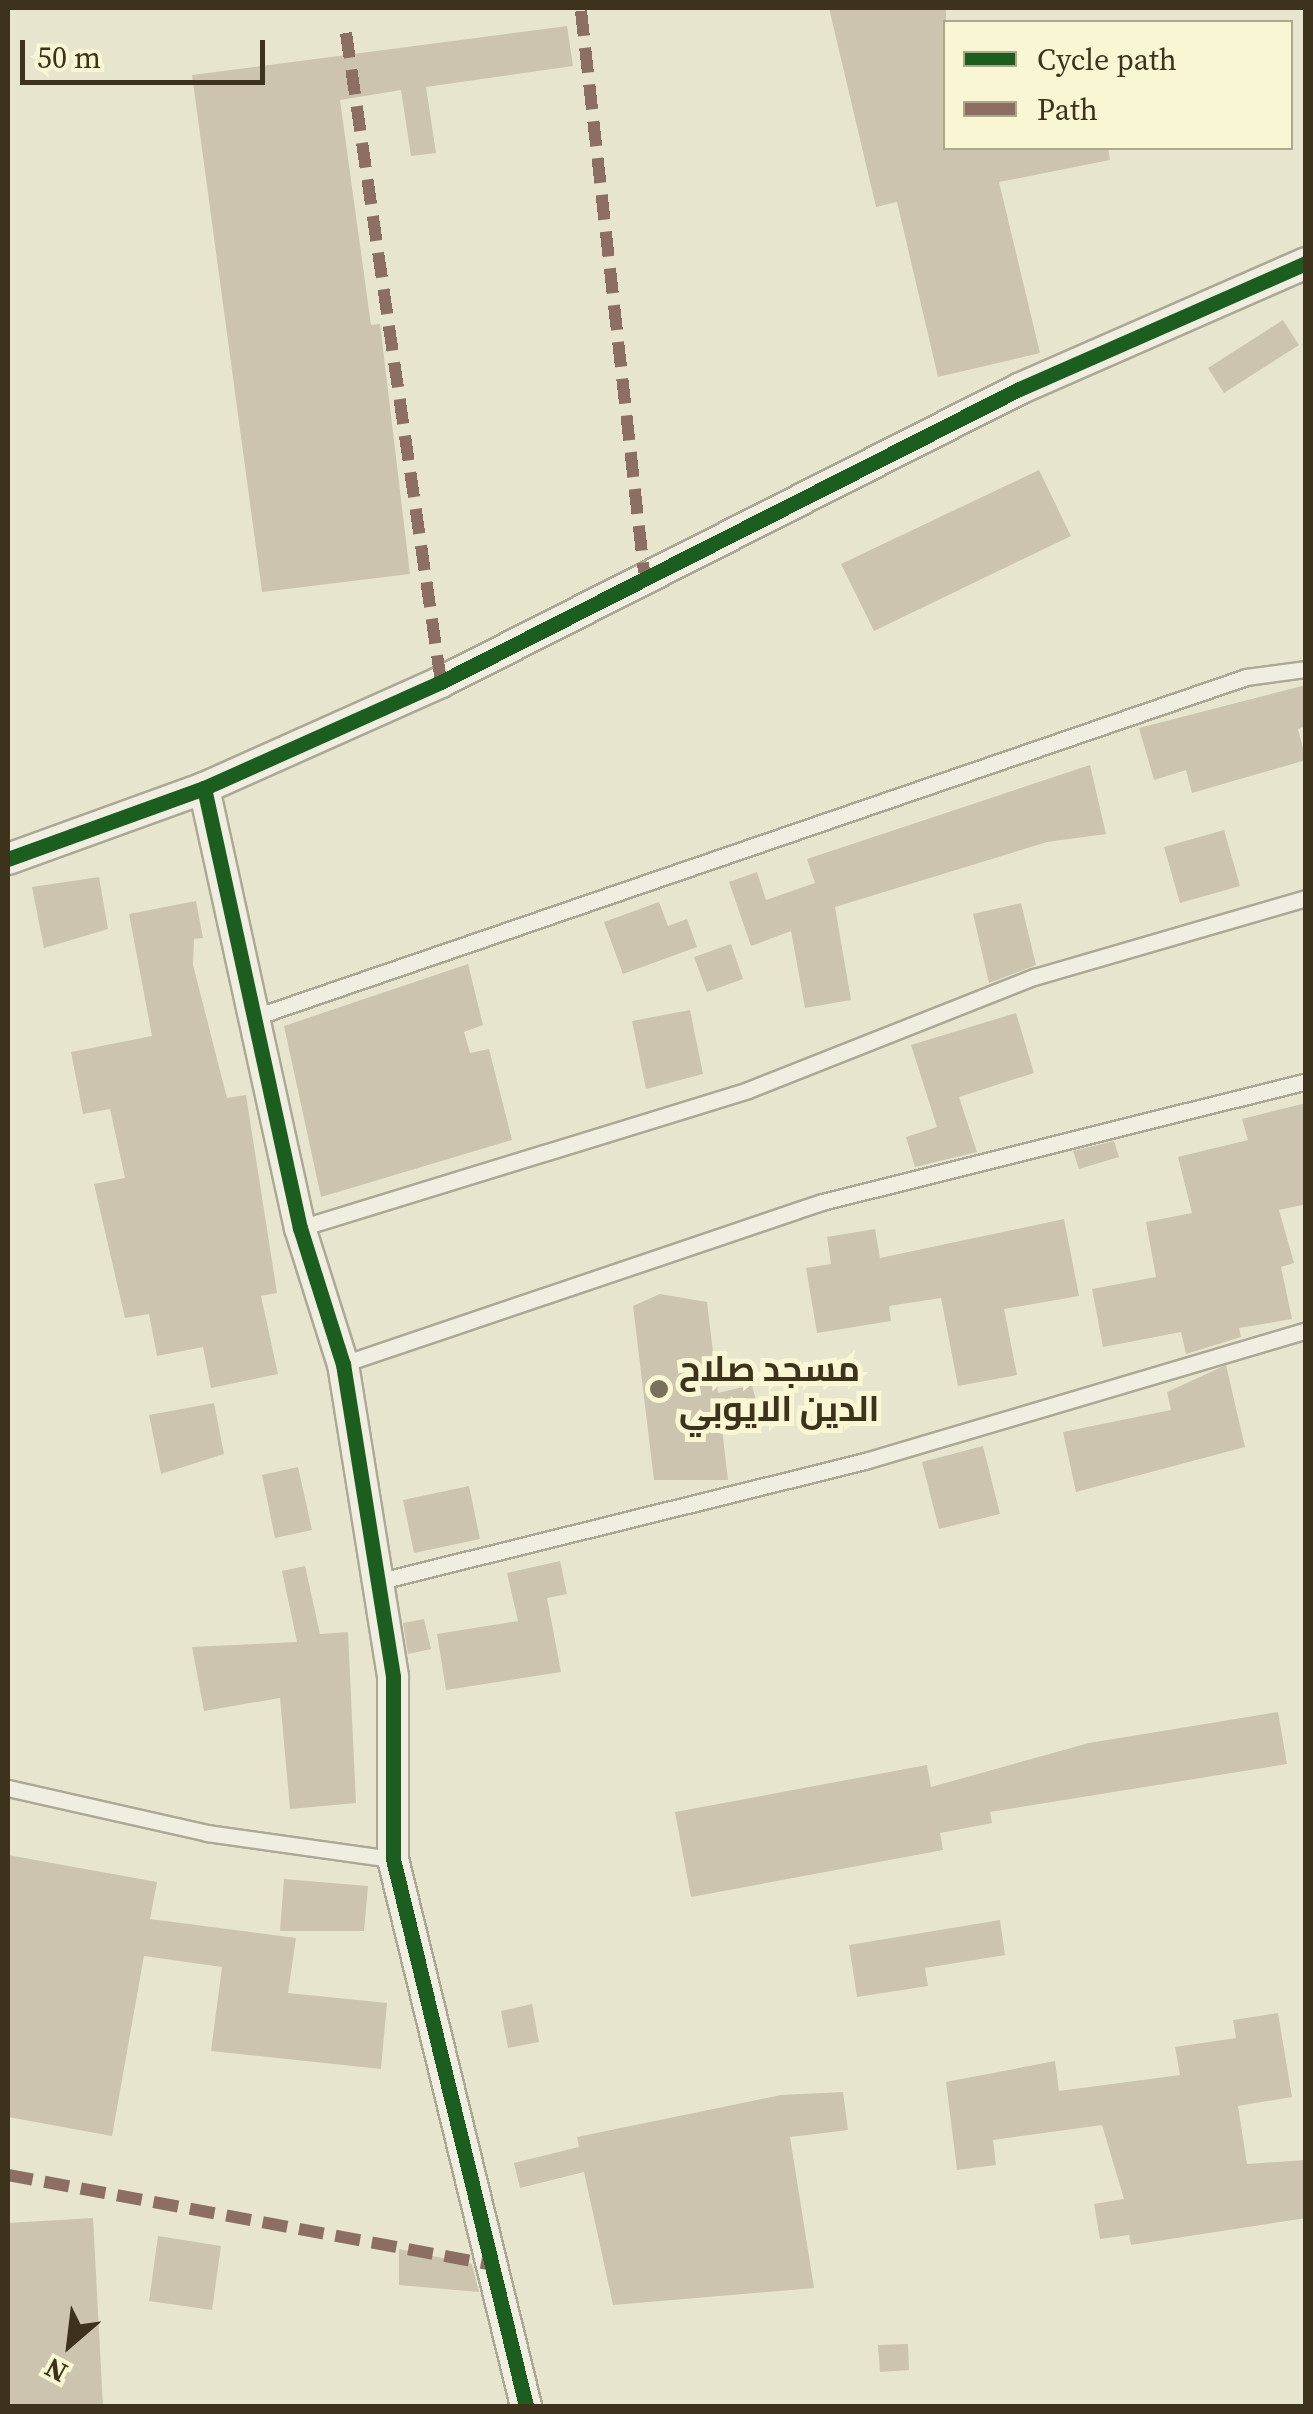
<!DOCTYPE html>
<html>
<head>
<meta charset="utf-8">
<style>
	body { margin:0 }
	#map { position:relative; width:1313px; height:2414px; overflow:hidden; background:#e8e5ce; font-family:"Source Serif 4",Cairo,serif }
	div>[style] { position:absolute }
	.building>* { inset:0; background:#ccc4ae }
	.roads { filter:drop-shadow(2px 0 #ada896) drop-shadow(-2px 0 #ada896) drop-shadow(0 2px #ada896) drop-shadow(0 -2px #ada896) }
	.service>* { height:15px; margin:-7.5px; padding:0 7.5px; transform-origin:7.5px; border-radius:7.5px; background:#efeee0 }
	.minor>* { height:30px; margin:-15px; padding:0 15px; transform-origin:15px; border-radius:15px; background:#efeee0 }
	.quiet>* { height:12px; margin-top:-6px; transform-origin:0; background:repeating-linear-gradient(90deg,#8d6e63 0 25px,transparent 0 37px) }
	.cycleway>* { height:15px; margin:-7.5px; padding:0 7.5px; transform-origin:7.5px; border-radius:7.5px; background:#1b5e20 }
	.dots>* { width:28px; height:28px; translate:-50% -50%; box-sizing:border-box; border:5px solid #f9f6d3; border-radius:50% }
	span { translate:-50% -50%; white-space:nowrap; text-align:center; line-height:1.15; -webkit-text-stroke:10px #f9f6d3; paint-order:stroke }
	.poi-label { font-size:35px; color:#3d331d; font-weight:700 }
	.left { translate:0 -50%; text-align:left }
	.frame { position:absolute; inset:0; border:10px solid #3d331d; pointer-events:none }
	.legend { position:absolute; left:943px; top:20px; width:350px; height:130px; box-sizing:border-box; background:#f9f6d3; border:2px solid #aea88a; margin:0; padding:12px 18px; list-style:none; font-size:30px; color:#3d331d }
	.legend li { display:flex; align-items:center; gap:20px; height:50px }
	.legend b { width:50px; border:2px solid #aea88a }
	.north { position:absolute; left:20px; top:2294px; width:100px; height:100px; -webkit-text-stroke:8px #f9f6d3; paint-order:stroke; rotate:208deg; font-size:28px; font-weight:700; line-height:40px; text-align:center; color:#3d331d }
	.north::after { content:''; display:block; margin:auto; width:35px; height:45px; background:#3d331d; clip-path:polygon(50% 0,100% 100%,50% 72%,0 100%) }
	.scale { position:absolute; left:20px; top:40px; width:245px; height:45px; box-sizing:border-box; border:5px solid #3d331d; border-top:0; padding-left:12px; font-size:30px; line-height:35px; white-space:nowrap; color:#3d331d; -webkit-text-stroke:8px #f9f6d3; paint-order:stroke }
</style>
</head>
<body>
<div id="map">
	<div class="building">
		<div style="clip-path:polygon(829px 8px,946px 8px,946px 148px,1108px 148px,1110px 160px,999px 182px,1040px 353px,938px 377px,897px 202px,876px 207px)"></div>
		<div style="clip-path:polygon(567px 26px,573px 66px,426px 87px,436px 153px,411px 156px,401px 90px,340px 100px,371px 325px,380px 324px,410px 574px,262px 592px,192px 75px)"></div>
		<div style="clip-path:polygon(1283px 320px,1299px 345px,1224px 393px,1208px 368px)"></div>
		<div style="clip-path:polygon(1039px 470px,1071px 536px,874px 631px,841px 564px)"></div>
		<div style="clip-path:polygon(1306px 685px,1306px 726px,1298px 729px,1306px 760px,1192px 793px,1186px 770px,1154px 780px,1139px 728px)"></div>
		<div style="clip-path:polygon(1090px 765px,1106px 834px,1047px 842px,835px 907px,851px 1000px,805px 1008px,791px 931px,751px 946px,729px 882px,757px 872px,766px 900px,815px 883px,807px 859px)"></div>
		<div style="clip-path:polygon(1224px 830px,1240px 886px,1180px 903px,1164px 847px)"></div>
		<div style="clip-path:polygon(99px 877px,108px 929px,44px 948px,32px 887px)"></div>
		<div style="clip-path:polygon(196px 901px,203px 938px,194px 939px,193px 965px,227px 1098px,246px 1095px,277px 1293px,261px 1296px,278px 1374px,211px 1388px,203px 1347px,157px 1356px,149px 1314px,125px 1318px,94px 1184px,125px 1178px,110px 1109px,83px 1114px,71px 1052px,152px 1036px,129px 914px)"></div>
		<div style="clip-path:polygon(659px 902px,668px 926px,687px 919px,697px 947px,623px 974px,604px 922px)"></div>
		<div style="clip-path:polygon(1021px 903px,1036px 965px,989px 983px,973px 914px)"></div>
		<div style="clip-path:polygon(731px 944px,743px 979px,707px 992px,694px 957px)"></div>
		<div style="clip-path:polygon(468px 964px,483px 1025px,464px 1032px,470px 1053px,489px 1049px,512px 1140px,321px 1197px,284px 1026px)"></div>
		<div style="clip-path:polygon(690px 1010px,703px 1074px,646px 1089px,632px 1021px)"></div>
		<div style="clip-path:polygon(1016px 1013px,1034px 1073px,959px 1097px,977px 1152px,915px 1167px,906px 1137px,937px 1127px,911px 1045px)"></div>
		<div style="clip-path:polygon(1306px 1103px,1306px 1204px,1279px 1210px,1294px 1263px,1281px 1267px,1292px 1319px,1239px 1328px,1241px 1337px,1186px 1354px,1181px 1332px,1103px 1347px,1092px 1289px,1156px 1277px,1146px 1222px,1192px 1213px,1178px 1157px,1248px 1140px,1242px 1119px)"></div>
		<div style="clip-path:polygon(1114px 1141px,1119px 1157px,1079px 1169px,1073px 1151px)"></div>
		<div style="clip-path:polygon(1064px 1219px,1079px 1296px,1004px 1309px,1017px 1375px,958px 1386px,941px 1298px,889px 1306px,891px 1321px,817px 1333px,806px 1268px,831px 1264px,827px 1237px,875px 1229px,880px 1258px)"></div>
		<div style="clip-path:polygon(660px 1294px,707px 1302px,718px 1393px,752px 1385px,759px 1412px,721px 1420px,728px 1480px,654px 1480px,633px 1306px)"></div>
		<div style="clip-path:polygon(1226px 1365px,1245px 1447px,1076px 1492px,1063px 1432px,1171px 1410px,1167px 1392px)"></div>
		<div style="clip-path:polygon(214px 1403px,224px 1454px,161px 1474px,149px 1415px)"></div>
		<div style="clip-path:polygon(983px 1446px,1000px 1514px,939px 1529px,922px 1462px)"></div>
		<div style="clip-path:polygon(298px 1467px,312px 1530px,275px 1538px,262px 1475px)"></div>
		<div style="clip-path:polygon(469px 1486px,480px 1539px,414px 1553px,403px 1500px)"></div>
		<div style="clip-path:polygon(560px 1561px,567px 1594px,547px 1598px,561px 1672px,446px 1690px,437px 1634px,518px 1621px,507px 1573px)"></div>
		<div style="clip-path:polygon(305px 1566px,320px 1634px,348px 1632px,356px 1803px,290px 1809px,280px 1698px,204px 1711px,192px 1647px,297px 1642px,282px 1571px)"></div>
		<div style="clip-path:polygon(424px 1619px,431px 1649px,408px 1654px,403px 1623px)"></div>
		<div style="clip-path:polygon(1278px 1712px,1287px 1764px,990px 1812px,992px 1823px,940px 1833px,943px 1850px,691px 1897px,675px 1812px,927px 1765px,931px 1787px,1089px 1743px)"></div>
		<div style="clip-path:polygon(8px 1855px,157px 1882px,150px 1919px,296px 1938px,288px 1993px,387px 2003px,381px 2069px,211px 2051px,222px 1967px,144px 1956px,112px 2136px,8px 2117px)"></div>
		<div style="clip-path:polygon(284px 1879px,368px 1886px,364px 1931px,280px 1931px)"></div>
		<div style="clip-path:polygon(1000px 1920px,1005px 1955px,925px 1968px,928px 1986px,857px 1997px,849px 1945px)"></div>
		<div style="clip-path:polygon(532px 2004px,539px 2042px,508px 2048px,501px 2011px)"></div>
		<div style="clip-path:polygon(1278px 2013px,1292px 2097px,1238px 2106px,1247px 2164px,1306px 2160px,1306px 2218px,1131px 2245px,1129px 2235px,1100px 2239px,1094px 2204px,1124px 2199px,1102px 2125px,993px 2140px,996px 2165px,957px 2170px,946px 2082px,1055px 2061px,1059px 2091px,1180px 2075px,1175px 2047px,1236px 2038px,1233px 2020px)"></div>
		<div style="clip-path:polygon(843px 2092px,848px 2130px,790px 2137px,814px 2288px,613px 2305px,584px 2172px,520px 2188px,514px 2163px,579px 2147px,577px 2137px,781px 2095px)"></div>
		<div style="clip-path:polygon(93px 2218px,103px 2406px,8px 2406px,8px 2223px)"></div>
		<div style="clip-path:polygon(158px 2236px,221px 2246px,212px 2310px,149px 2301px)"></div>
		<div style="clip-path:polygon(399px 2249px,472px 2264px,479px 2292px,399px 2285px)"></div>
		<div style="clip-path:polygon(908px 2344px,909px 2370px,880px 2372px,878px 2345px)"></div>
	</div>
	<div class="roads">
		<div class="service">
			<div style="left:252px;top:1018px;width:1051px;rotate:-18.93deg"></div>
			<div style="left:1246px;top:677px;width:61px;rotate:-7.6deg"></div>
			<div style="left:300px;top:1228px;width:469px;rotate:-17.1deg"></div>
			<div style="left:748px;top:1090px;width:308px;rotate:-21.6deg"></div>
			<div style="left:1034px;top:977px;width:283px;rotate:-16.2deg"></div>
			<div style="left:343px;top:1364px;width:506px;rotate:-18.69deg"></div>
			<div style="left:822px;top:1202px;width:499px;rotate:-14deg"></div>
			<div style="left:376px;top:1582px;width:504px;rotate:-13.9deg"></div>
			<div style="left:865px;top:1461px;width:460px;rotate:-16.5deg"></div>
			<div style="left:8px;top:1788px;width:204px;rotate:12.7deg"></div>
			<div style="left:207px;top:1833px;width:188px;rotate:8deg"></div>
		</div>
		<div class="minor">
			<div style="left:204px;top:788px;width:450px;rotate:77.7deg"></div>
			<div style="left:300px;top:1228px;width:143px;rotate:72.5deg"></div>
			<div style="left:343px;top:1364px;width:317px;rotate:80.9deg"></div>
			<div style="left:393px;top:1677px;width:182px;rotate:90deg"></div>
			<div style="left:393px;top:1859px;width:563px;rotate:76.33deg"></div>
			<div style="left:8px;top:859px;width:208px;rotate:-19.9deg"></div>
			<div style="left:204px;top:788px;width:260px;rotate:-24.1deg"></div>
			<div style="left:441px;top:682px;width:648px;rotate:-26.88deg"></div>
			<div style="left:1019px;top:389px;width:313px;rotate:-23.7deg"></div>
		</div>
	</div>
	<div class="quiet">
		<div style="left:581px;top:11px;width:565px;rotate:83.59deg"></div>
		<div style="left:346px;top:33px;width:656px;rotate:81.67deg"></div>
		<div style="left:8px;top:2175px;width:493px;rotate:10.5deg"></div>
	</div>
	<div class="cycleway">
		<div style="left:204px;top:788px;width:450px;rotate:77.7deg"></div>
		<div style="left:300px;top:1228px;width:143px;rotate:72.5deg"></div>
		<div style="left:343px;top:1364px;width:317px;rotate:80.9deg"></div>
		<div style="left:393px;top:1677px;width:182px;rotate:90deg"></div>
		<div style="left:393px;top:1859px;width:563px;rotate:76.33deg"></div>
		<div style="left:8px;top:859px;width:208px;rotate:-19.9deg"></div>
		<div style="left:204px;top:788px;width:260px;rotate:-24.1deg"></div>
		<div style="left:441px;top:682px;width:648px;rotate:-26.88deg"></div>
		<div style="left:1019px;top:389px;width:313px;rotate:-23.7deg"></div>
	</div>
	<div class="dots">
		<div style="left:659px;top:1389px;background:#79715b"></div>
	</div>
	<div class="poi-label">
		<span class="left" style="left:679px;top:1389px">مسجد صلاح<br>الدين الايوبي</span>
	</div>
	<div class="frame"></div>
	<ul class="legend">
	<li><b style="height:12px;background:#1b5e20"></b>Cycle path</li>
	<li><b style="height:12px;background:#8d6e63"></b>Path</li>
	</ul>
	<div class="north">N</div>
	<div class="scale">50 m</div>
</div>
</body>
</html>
